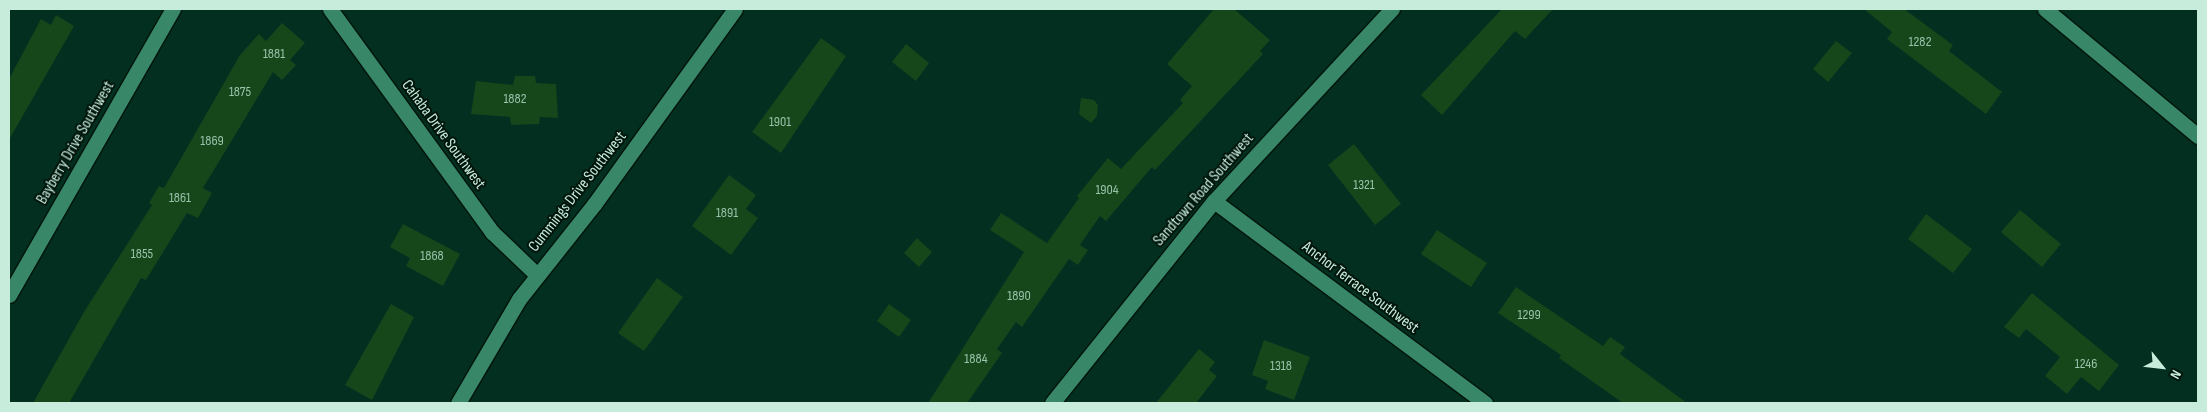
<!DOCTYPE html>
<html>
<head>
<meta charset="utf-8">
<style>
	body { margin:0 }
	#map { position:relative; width:2207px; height:412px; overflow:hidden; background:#022f20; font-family:"Sofia Sans Condensed",sans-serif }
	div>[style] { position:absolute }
	.building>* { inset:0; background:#15471b }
	.roads { filter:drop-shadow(1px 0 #00150c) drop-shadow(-1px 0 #00150c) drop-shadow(0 1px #00150c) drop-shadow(0 -1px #00150c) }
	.street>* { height:15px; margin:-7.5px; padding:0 7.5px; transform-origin:7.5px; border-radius:7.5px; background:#388769 }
	.secondary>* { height:15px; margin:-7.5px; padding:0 7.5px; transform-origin:7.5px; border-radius:7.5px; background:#388769 }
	span { translate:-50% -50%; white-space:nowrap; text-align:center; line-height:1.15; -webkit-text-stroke:4px #00150c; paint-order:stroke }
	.number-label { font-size:14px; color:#9ac3ab }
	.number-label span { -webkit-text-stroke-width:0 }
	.street-label { font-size:16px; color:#c7ecdb }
	.frame { position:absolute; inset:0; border:10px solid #c7ecdb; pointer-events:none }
	.north { position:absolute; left:2137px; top:342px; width:50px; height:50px; -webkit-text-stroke:4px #00150c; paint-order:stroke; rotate:119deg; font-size:14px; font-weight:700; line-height:20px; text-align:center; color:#c7ecdb }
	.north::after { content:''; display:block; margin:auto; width:18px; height:22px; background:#c7ecdb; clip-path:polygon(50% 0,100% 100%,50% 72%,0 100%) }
</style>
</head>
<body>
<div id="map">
	<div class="building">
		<div style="clip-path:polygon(1214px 9px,1234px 9px,1270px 40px,1260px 51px,1263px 54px,1155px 170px,1152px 167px,1106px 221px,1100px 216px,1080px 245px,1088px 250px,1078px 265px,1069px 259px,1022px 327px,1016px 322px,997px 349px,1002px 353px,967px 403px,928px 403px,1024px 252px,990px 230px,1001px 213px,1047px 243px,1079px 198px,1077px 196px,1108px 158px,1121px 169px,1183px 103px,1180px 100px,1192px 86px,1167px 64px)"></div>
		<div style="clip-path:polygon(1502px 9px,1553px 9px,1525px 39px,1515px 31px,1442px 115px,1421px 95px)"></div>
		<div style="clip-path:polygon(1864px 9px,1904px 9px,1953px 45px,1949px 51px,2002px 92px,1986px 114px,1887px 39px,1892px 32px)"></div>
		<div style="clip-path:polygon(56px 15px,74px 26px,9px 140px,9px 79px,41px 19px,51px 25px)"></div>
		<div style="clip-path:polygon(282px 23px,305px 43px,290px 60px,296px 65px,282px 80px,273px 72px,203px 188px,212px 193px,198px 218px,187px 213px,146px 280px,141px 278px,69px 403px,33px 403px,84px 312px,152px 205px,149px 203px,159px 186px,164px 188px,240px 55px,259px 34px,266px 41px)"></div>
		<div style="clip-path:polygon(821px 38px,846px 56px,781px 153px,752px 132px)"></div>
		<div style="clip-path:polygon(1836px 41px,1852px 53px,1828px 82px,1813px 69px)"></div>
		<div style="clip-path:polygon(906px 44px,929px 63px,916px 81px,892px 62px)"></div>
		<div style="clip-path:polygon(515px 76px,535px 76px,536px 83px,556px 84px,558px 118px,540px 117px,539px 124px,511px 125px,510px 117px,471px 114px,476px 81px,513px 85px)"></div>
		<div style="clip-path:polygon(1081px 98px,1094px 100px,1098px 105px,1097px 116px,1091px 123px,1079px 114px)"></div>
		<div style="clip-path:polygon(1354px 144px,1401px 204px,1375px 225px,1328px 165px)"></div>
		<div style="clip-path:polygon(729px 175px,756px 195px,746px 209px,758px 218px,731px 255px,692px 226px)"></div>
		<div style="clip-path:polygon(2020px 210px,2061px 244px,2042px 267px,2001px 232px)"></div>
		<div style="clip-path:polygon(1926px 214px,1972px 249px,1953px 273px,1908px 239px)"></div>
		<div style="clip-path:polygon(403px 224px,460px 254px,443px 286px,406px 266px,410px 258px,390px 247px)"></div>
		<div style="clip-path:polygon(1437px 230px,1487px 263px,1471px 287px,1421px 254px)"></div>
		<div style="clip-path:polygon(917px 238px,932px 252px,919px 267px,904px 253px)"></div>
		<div style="clip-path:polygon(657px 278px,683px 297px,644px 351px,618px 333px)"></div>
		<div style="clip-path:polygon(1516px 287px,1603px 346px,1610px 337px,1625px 347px,1620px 354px,1687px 403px,1623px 403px,1559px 358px,1561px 355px,1498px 313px)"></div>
		<div style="clip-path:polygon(2032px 293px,2119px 365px,2099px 391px,2081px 377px,2067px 394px,2045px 376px,2060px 357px,2026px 329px,2019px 338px,2004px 327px)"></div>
		<div style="clip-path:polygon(391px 304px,414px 317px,372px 400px,345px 385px)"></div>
		<div style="clip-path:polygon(889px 304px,911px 320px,899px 337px,877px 321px)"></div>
		<div style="clip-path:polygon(1264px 340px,1310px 357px,1294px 400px,1265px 389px,1268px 381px,1252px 375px)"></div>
		<div style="clip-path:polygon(1199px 349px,1215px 362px,1209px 370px,1217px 376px,1196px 403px,1156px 403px)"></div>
	</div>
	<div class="roads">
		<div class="street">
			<div style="left:330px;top:9px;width:276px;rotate:54deg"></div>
			<div style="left:492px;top:232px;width:61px;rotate:43.7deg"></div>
			<div style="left:1214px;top:201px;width:338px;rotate:36.7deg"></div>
			<div style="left:9px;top:295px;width:330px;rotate:-60.2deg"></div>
			<div style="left:458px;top:403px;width:121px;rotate:-59.6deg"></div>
			<div style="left:519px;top:299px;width:122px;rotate:-51.6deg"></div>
			<div style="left:595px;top:203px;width:239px;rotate:-54.2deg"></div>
			<div style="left:1052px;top:403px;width:259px;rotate:-51.3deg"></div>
			<div style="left:1214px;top:201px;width:262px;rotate:-47.2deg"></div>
		</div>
		<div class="secondary">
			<div style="left:2045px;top:9px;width:199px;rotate:39.7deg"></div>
		</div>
	</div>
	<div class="number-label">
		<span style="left:1920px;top:42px">1282</span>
		<span style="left:274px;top:54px">1881</span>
		<span style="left:240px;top:92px">1875</span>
		<span style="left:515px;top:99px">1882</span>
		<span style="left:780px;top:122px">1901</span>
		<span style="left:212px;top:141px">1869</span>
		<span style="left:1364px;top:185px">1321</span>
		<span style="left:1107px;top:190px">1904</span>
		<span style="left:180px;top:198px">1861</span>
		<span style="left:727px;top:213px">1891</span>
		<span style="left:142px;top:254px">1855</span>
		<span style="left:432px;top:256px">1868</span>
		<span style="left:1019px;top:296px">1890</span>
		<span style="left:1529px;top:315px">1299</span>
		<span style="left:976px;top:359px">1884</span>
		<span style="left:2086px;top:364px">1246</span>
		<span style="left:1281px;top:366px">1318</span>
	</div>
	<div class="street-label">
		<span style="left:443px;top:135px;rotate:54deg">Cahaba Drive Southwest</span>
		<span style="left:76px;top:143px;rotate:-60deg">Bayberry Drive Southwest</span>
		<span style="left:1204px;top:190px;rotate:-49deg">Sandtown Road Southwest</span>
		<span style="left:578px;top:192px;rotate:-52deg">Cummings Drive Southwest</span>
		<span style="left:1360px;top:288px;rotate:37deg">Anchor Terrace Southwest</span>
	</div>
	<div class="frame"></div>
	<div class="north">N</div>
</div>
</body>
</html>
